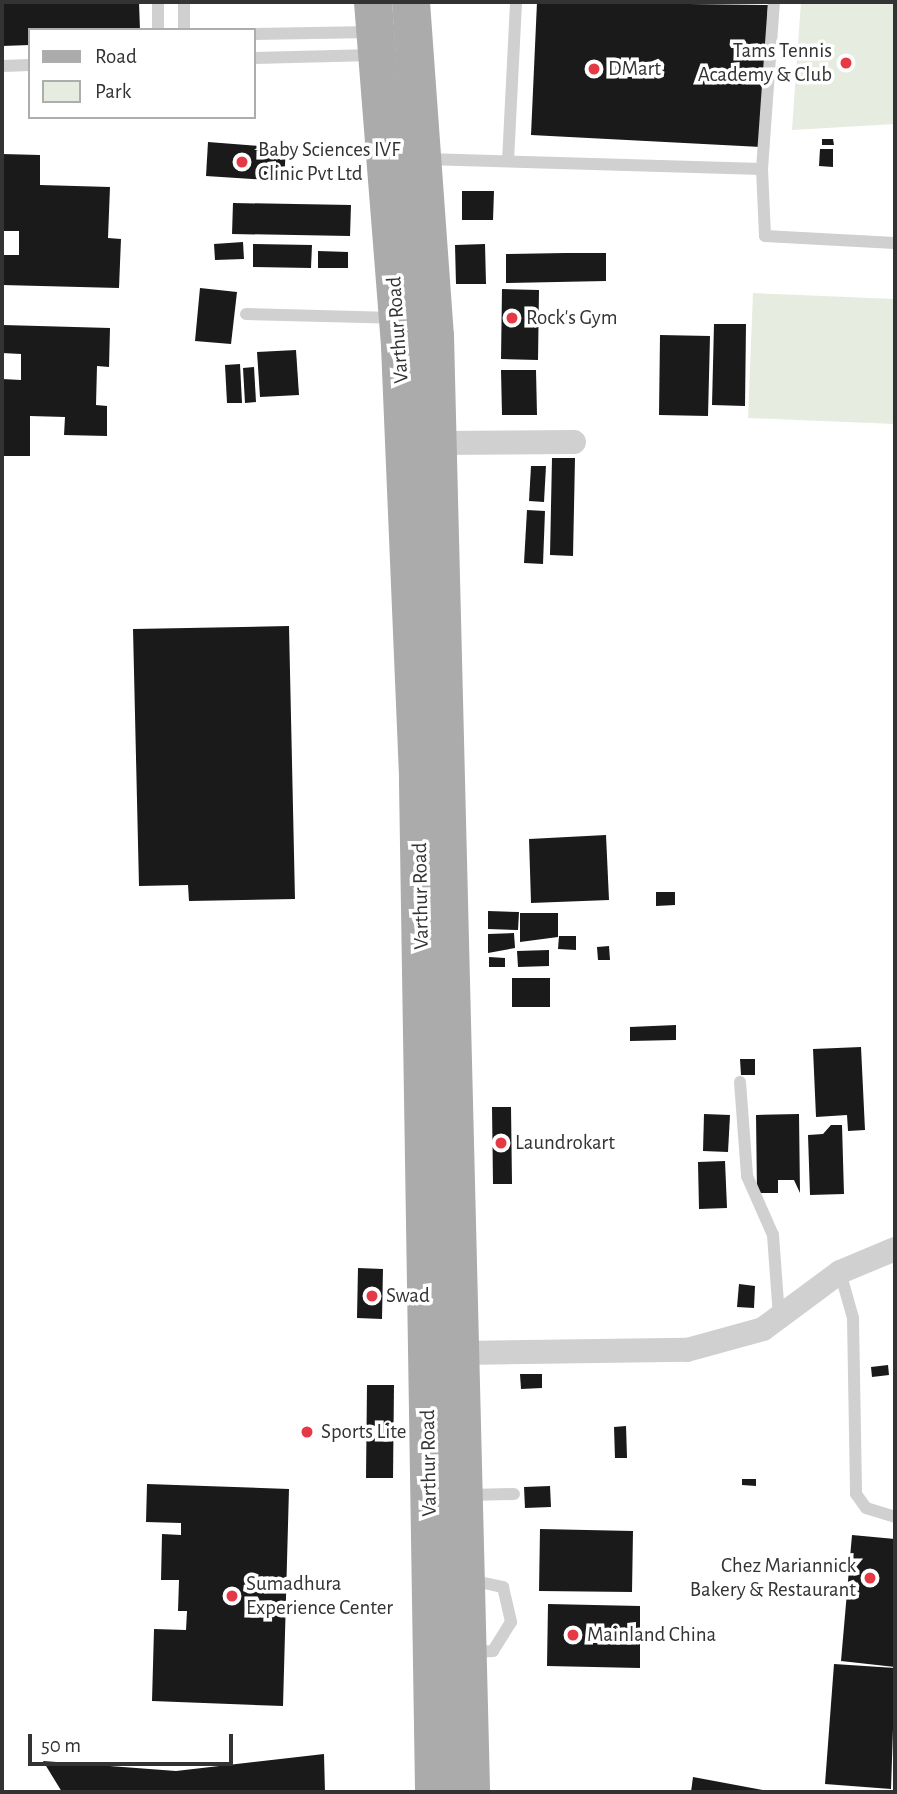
<!DOCTYPE html>
<html>
<head>
<meta charset="utf-8">
<style>
	body { margin:0 }
	#map { position:relative; width:897px; height:1794px; overflow:hidden; background:#fff; font-family:"Alegreya Sans",sans-serif }
	div>[style] { position:absolute }
	.green>* { inset:0; background:#e6ecdf }
	.building>* { inset:0; background:#1a1a1a }
	.service>* { height:12px; margin:-6px; padding:0 6px; transform-origin:6px; border-radius:6px; background:#d0d0d0 }
	.minor>* { height:24px; margin:-12px; padding:0 12px; transform-origin:12px; border-radius:12px; background:#d0d0d0 }
	.primary>* { height:38px; margin:-19px; padding:0 19px; transform-origin:19px; border-radius:19px; background:#ababab }
	.dots>* { width:19px; height:19px; translate:-50% -50%; box-sizing:border-box; border:4px solid #fff; border-radius:50% }
	span { translate:-50% -50%; white-space:nowrap; text-align:center; line-height:1.15; -webkit-text-stroke:7px #fff; paint-order:stroke }
	.poi-label { font-size:21px; color:#333 }
	.right { translate:-100% -50%; text-align:right }
	.left { translate:0 -50%; text-align:left }
	.street-label { font-size:21px; color:#333 }
	.frame { position:absolute; inset:0; border:4px solid #333; pointer-events:none }
	.legend { position:absolute; left:28px; top:28px; width:228px; height:91px; box-sizing:border-box; background:#fff; border:2px solid #adadad; margin:0; padding:9px 12px; list-style:none; font-size:21px; color:#333 }
	.legend li { display:flex; align-items:center; gap:14px; height:35px }
	.legend b { width:35px; border:2px solid #adadad }
	.scale { position:absolute; left:28px; top:1734px; width:205px; height:32px; box-sizing:border-box; border:4px solid #333; border-top:0; padding-left:9px; font-size:21px; line-height:24px; white-space:nowrap; color:#333; -webkit-text-stroke:5px #fff; paint-order:stroke }
</style>
</head>
<body>
<div id="map">
	<div class="green">
		<div style="clip-path:polygon(801px 2px,895px 2px,895px 124px,792px 130px)"></div>
		<div style="clip-path:polygon(753px 293px,895px 299px,895px 424px,748px 418px)"></div>
	</div>
	<div class="building">
		<div style="clip-path:polygon(2px 2px,139px 2px,140px 30px,30px 30px,30px 45px,2px 46px)"></div>
		<div style="clip-path:polygon(537px 2px,768px 5px,761px 147px,531px 135px)"></div>
		<div style="clip-path:polygon(822px 139px,833px 139px,834px 145px,822px 145px)"></div>
		<div style="clip-path:polygon(208px 142px,286px 148px,284px 181px,206px 176px)"></div>
		<div style="clip-path:polygon(820px 149px,833px 149px,833px 167px,819px 166px)"></div>
		<div style="clip-path:polygon(2px 154px,40px 155px,40px 185px,110px 187px,108px 238px,121px 239px,119px 288px,2px 285px,3px 255px,19px 255px,19px 231px,2px 231px)"></div>
		<div style="clip-path:polygon(462px 191px,494px 191px,493px 220px,462px 220px)"></div>
		<div style="clip-path:polygon(233px 203px,351px 205px,350px 236px,232px 234px)"></div>
		<div style="clip-path:polygon(243px 242px,244px 259px,215px 260px,214px 244px)"></div>
		<div style="clip-path:polygon(253px 244px,312px 245px,311px 268px,253px 267px)"></div>
		<div style="clip-path:polygon(485px 244px,486px 284px,456px 284px,455px 245px)"></div>
		<div style="clip-path:polygon(318px 251px,348px 252px,348px 268px,318px 268px)"></div>
		<div style="clip-path:polygon(566px 253px,606px 253px,606px 281px,506px 283px,506px 254px)"></div>
		<div style="clip-path:polygon(200px 288px,237px 292px,231px 344px,195px 341px)"></div>
		<div style="clip-path:polygon(502px 289px,539px 290px,538px 360px,501px 359px)"></div>
		<div style="clip-path:polygon(714px 324px,746px 324px,745px 406px,712px 405px)"></div>
		<div style="clip-path:polygon(3px 325px,110px 328px,109px 367px,97px 366px,96px 405px,107px 406px,107px 436px,64px 435px,65px 417px,30px 416px,30px 456px,2px 456px,2px 379px,21px 380px,21px 354px,2px 353px)"></div>
		<div style="clip-path:polygon(660px 335px,710px 336px,708px 416px,659px 415px)"></div>
		<div style="clip-path:polygon(296px 350px,299px 395px,260px 397px,257px 352px)"></div>
		<div style="clip-path:polygon(240px 364px,242px 403px,227px 403px,225px 365px)"></div>
		<div style="clip-path:polygon(254px 367px,256px 402px,245px 403px,243px 368px)"></div>
		<div style="clip-path:polygon(501px 370px,536px 370px,537px 415px,502px 415px)"></div>
		<div style="clip-path:polygon(552px 458px,575px 458px,573px 556px,550px 555px)"></div>
		<div style="clip-path:polygon(531px 466px,546px 466px,544px 502px,529px 501px)"></div>
		<div style="clip-path:polygon(527px 510px,545px 511px,543px 564px,524px 563px)"></div>
		<div style="clip-path:polygon(289px 626px,295px 899px,189px 901px,188px 885px,139px 886px,133px 629px)"></div>
		<div style="clip-path:polygon(606px 835px,609px 900px,531px 903px,529px 839px)"></div>
		<div style="clip-path:polygon(656px 892px,675px 892px,675px 905px,656px 906px)"></div>
		<div style="clip-path:polygon(488px 911px,519px 912px,518px 930px,488px 929px)"></div>
		<div style="clip-path:polygon(520px 913px,558px 913px,558px 937px,520px 942px)"></div>
		<div style="clip-path:polygon(514px 933px,515px 948px,488px 953px,488px 934px)"></div>
		<div style="clip-path:polygon(559px 936px,576px 936px,576px 950px,558px 949px)"></div>
		<div style="clip-path:polygon(609px 946px,610px 960px,598px 960px,597px 947px)"></div>
		<div style="clip-path:polygon(549px 950px,549px 966px,518px 967px,517px 951px)"></div>
		<div style="clip-path:polygon(489px 957px,505px 958px,505px 967px,489px 967px)"></div>
		<div style="clip-path:polygon(512px 978px,550px 978px,550px 1007px,512px 1007px)"></div>
		<div style="clip-path:polygon(676px 1025px,676px 1040px,630px 1041px,630px 1027px)"></div>
		<div style="clip-path:polygon(861px 1047px,865px 1130px,848px 1131px,847px 1115px,816px 1117px,813px 1049px)"></div>
		<div style="clip-path:polygon(740px 1059px,755px 1059px,755px 1075px,741px 1075px)"></div>
		<div style="clip-path:polygon(492px 1107px,511px 1107px,512px 1184px,493px 1184px)"></div>
		<div style="clip-path:polygon(704px 1114px,730px 1115px,728px 1152px,703px 1151px)"></div>
		<div style="clip-path:polygon(799px 1114px,800px 1193px,794px 1180px,778px 1180px,778px 1193px,757px 1193px,756px 1115px)"></div>
		<div style="clip-path:polygon(831px 1125px,842px 1125px,844px 1194px,810px 1195px,808px 1135px,823px 1134px)"></div>
		<div style="clip-path:polygon(725px 1161px,727px 1208px,699px 1209px,698px 1162px)"></div>
		<div style="clip-path:polygon(358px 1268px,383px 1269px,382px 1319px,357px 1318px)"></div>
		<div style="clip-path:polygon(739px 1284px,755px 1286px,754px 1308px,737px 1307px)"></div>
		<div style="clip-path:polygon(888px 1365px,889px 1375px,872px 1377px,871px 1367px)"></div>
		<div style="clip-path:polygon(520px 1374px,542px 1374px,542px 1388px,521px 1389px)"></div>
		<div style="clip-path:polygon(367px 1385px,394px 1385px,393px 1478px,366px 1478px)"></div>
		<div style="clip-path:polygon(626px 1426px,627px 1458px,615px 1458px,614px 1427px)"></div>
		<div style="clip-path:polygon(742px 1479px,756px 1479px,756px 1486px,742px 1485px)"></div>
		<div style="clip-path:polygon(147px 1484px,289px 1489px,283px 1706px,152px 1701px,154px 1629px,186px 1630px,187px 1611px,178px 1611px,179px 1580px,161px 1580px,162px 1534px,181px 1535px,181px 1523px,146px 1522px)"></div>
		<div style="clip-path:polygon(550px 1486px,551px 1507px,525px 1508px,524px 1487px)"></div>
		<div style="clip-path:polygon(540px 1529px,633px 1531px,632px 1592px,539px 1591px)"></div>
		<div style="clip-path:polygon(852px 1535px,895px 1539px,895px 1667px,841px 1661px)"></div>
		<div style="clip-path:polygon(548px 1604px,640px 1606px,640px 1668px,547px 1666px)"></div>
		<div style="clip-path:polygon(834px 1664px,895px 1668px,891px 1789px,825px 1784px)"></div>
		<div style="clip-path:polygon(324px 1754px,325px 1792px,62px 1792px,43px 1761px,176px 1771px)"></div>
		<div style="clip-path:polygon(693px 1777px,768px 1791px,768px 1792px,691px 1792px)"></div>
	</div>
	<div class="service">
		<div style="left:158px;top:2px;width:28px;rotate:90deg"></div>
		<div style="left:184px;top:2px;width:28px;rotate:90deg"></div>
		<div style="left:254px;top:34px;width:118px;rotate:-1deg"></div>
		<div style="left:254px;top:58px;width:120px;rotate:-1.4deg"></div>
		<div style="left:2px;top:66px;width:28px;rotate:-2deg"></div>
		<div style="left:426px;top:159px;width:336px;rotate:1.7deg"></div>
		<div style="left:762px;top:169px;width:167px;rotate:-85.9deg"></div>
		<div style="left:508px;top:161px;width:159px;rotate:-87.1deg"></div>
		<div style="left:762px;top:169px;width:67px;rotate:87.4deg"></div>
		<div style="left:765px;top:236px;width:130px;rotate:3.1deg"></div>
		<div style="left:246px;top:314px;width:148px;rotate:1.5deg"></div>
		<div style="left:740px;top:1082px;width:94px;rotate:85.7deg"></div>
		<div style="left:747px;top:1176px;width:64px;rotate:66.2deg"></div>
		<div style="left:773px;top:1235px;width:82px;rotate:85.8deg"></div>
		<div style="left:840px;top:1272px;width:48px;rotate:74.2deg"></div>
		<div style="left:853px;top:1318px;width:176px;rotate:89deg"></div>
		<div style="left:856px;top:1494px;width:17px;rotate:54deg"></div>
		<div style="left:866px;top:1508px;width:30px;rotate:17deg"></div>
		<div style="left:468px;top:1495px;width:46px;rotate:-1.2deg"></div>
		<div style="left:470px;top:1580px;width:34px;rotate:12deg"></div>
		<div style="left:503px;top:1587px;width:36px;rotate:77deg"></div>
		<div style="left:511px;top:1622px;width:34px;rotate:122deg"></div>
		<div style="left:493px;top:1651px;width:22px;rotate:177deg"></div>
	</div>
	<div class="minor">
		<div style="left:438px;top:443px;width:136px;rotate:-0.4deg"></div>
		<div style="left:461px;top:1353px;width:226px;rotate:-0.8deg"></div>
		<div style="left:687px;top:1350px;width:79px;rotate:-15.4deg"></div>
		<div style="left:763px;top:1329px;width:96px;rotate:-36.5deg"></div>
		<div style="left:840px;top:1272px;width:60px;rotate:-22.7deg"></div>
	</div>
	<div class="primary">
		<div style="left:373px;top:2px;width:345px;rotate:85.5deg"></div>
		<div style="left:400px;top:346px;width:436px;rotate:87.6deg"></div>
		<div style="left:418px;top:782px;width:1010px;rotate:89.09deg"></div>
		<div style="left:411px;top:2px;width:335px;rotate:85.9deg"></div>
		<div style="left:435px;top:336px;width:1456px;rotate:88.58deg"></div>
	</div>
	<div class="dots">
		<div style="left:846px;top:63px;background:#e63946"></div>
		<div style="left:594px;top:69px;background:#e63946"></div>
		<div style="left:242px;top:162px;background:#e63946"></div>
		<div style="left:512px;top:318px;background:#e63946"></div>
		<div style="left:501px;top:1143px;background:#e63946"></div>
		<div style="left:372px;top:1296px;background:#e63946"></div>
		<div style="left:307px;top:1432px;background:#e63946"></div>
		<div style="left:870px;top:1578px;background:#e63946"></div>
		<div style="left:232px;top:1596px;background:#e63946"></div>
		<div style="left:573px;top:1635px;background:#e63946"></div>
	</div>
	<div class="poi-label">
		<span class="right" style="left:832px;top:63px">Tams Tennis<br>Academy &amp; Club</span>
		<span class="left" style="left:608px;top:69px">DMart</span>
		<span class="left" style="left:258px;top:162px">Baby Sciences IVF<br>Clinic Pvt Ltd</span>
		<span class="left" style="left:526px;top:318px">Rock's Gym</span>
		<span class="left" style="left:515px;top:1143px">Laundrokart</span>
		<span class="left" style="left:386px;top:1296px">Swad</span>
		<span class="left" style="left:321px;top:1432px">Sports Lite</span>
		<span class="right" style="left:856px;top:1578px">Chez Mariannick<br>Bakery &amp; Restaurant</span>
		<span class="left" style="left:246px;top:1596px">Sumadhura<br>Experience Center</span>
		<span class="left" style="left:587px;top:1635px">Mainland China</span>
	</div>
	<div class="street-label">
		<span style="left:398px;top:330px;rotate:-94deg">Varthur Road</span>
		<span style="left:421px;top:896px;rotate:-91deg">Varthur Road</span>
		<span style="left:429px;top:1463px;rotate:-91deg">Varthur Road</span>
	</div>
	<div class="frame"></div>
	<ul class="legend">
	<li><b style="height:9px;background:#ababab"></b>Road</li>
	<li><b style="height:19px;background:#e6ecdf"></b>Park</li>
	</ul>
	<div class="scale">50 m</div>
</div>
</body>
</html>
